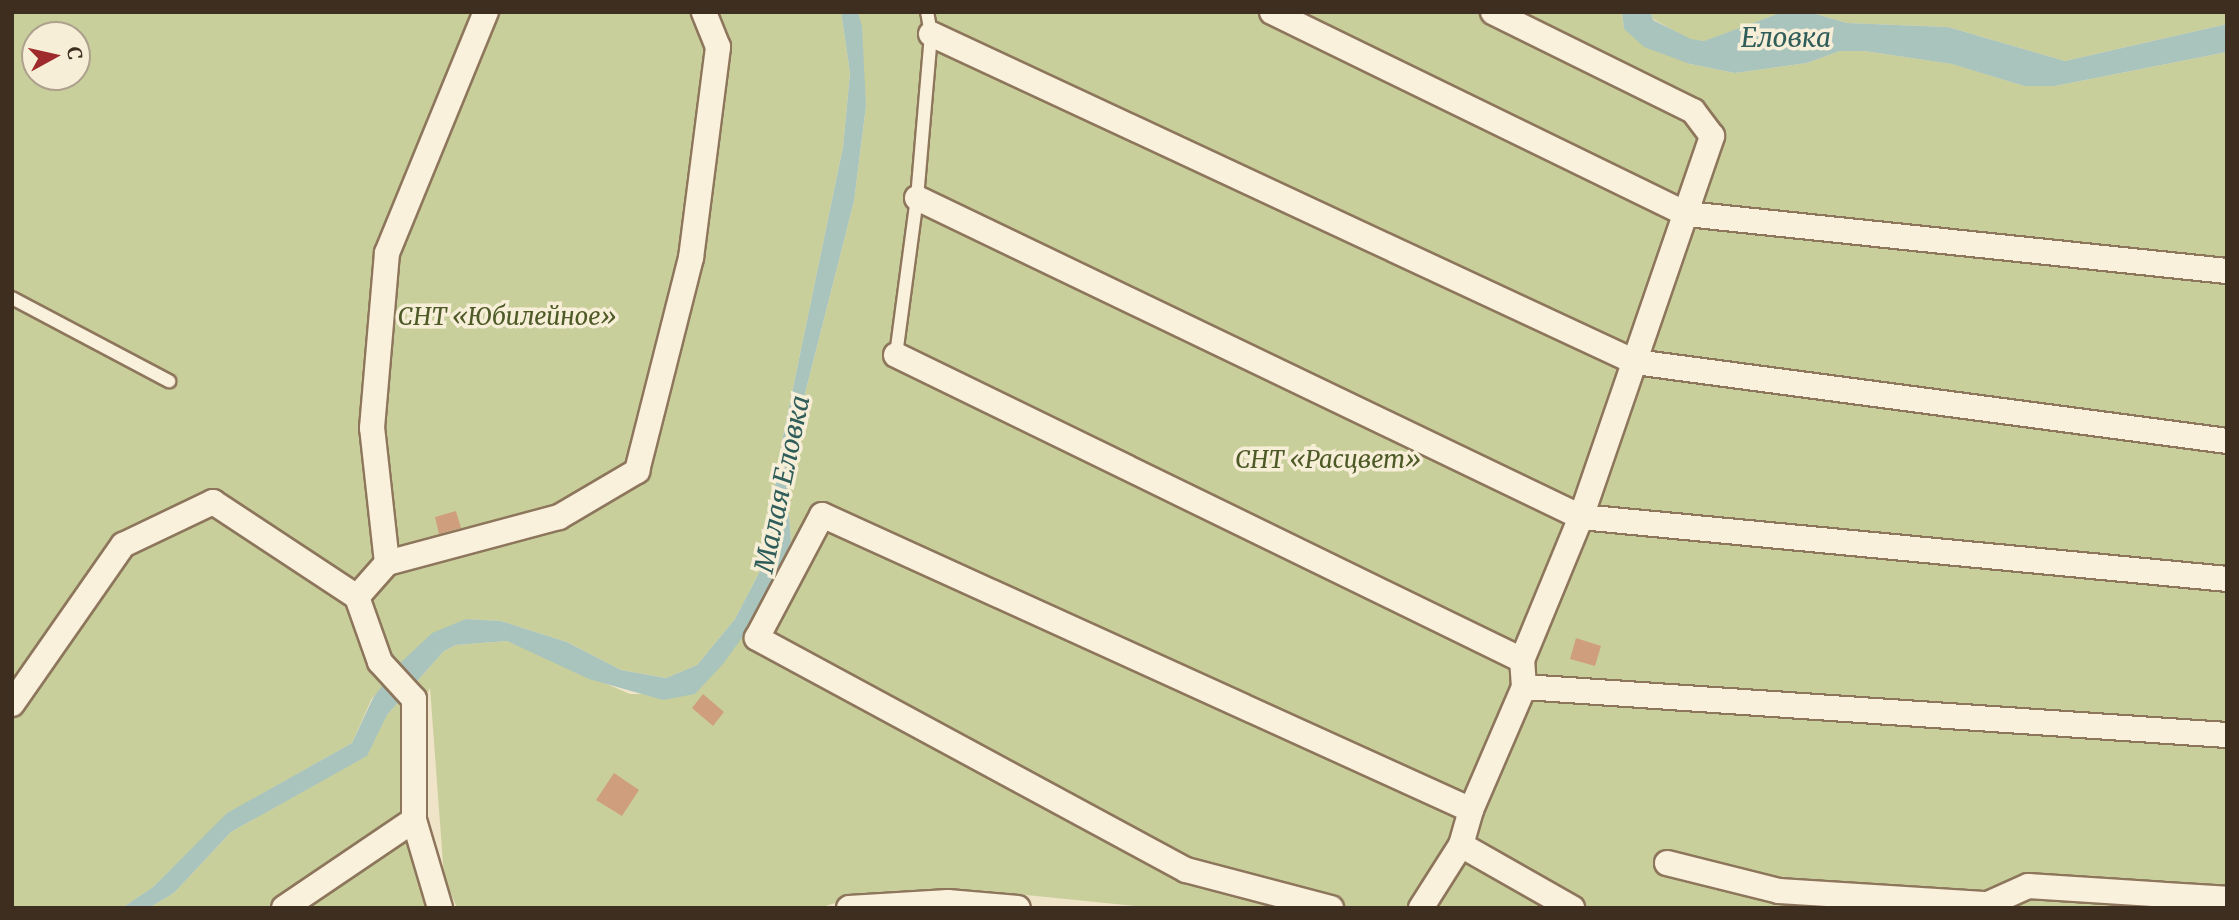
<!DOCTYPE html>
<html>
<head>
<meta charset="utf-8">
<style>
	body { margin:0 }
	#map { position:relative; width:2239px; height:920px; overflow:hidden; background:#f0e4c8; font-family:Merriweather,serif }
	div>[style] { position:absolute }
	.green>* { inset:0; background:#c9cf9b }
	.water>* { inset:0; background:#a9c4bc }
	.building>* { inset:0; background:#cf9f7d }
	.roads { filter:drop-shadow(2px 0 #8d765c) drop-shadow(-2px 0 #8d765c) drop-shadow(0 2px #8d765c) drop-shadow(0 -2px #8d765c) }
	.service>* { height:12px; margin:-6px; padding:0 6px; transform-origin:6px; border-radius:6px; background:#faf1dc }
	.minor>* { height:24px; margin:-12px; padding:0 12px; transform-origin:12px; border-radius:12px; background:#faf1dc }
	span { translate:-50% -50%; white-space:nowrap; text-align:center; line-height:1.15; -webkit-text-stroke:7px #f7eed8; paint-order:stroke }
	.park-label { font-size:24px; color:#4d5a26; font-style:italic }
	.water-label { font-size:26px; color:#2f5d5a; font-style:italic }
	.frame { position:absolute; inset:0; border:14px solid #3d2e20; pointer-events:none }
	.north { position:absolute; left:21px; top:21px; width:70px; height:70px; box-sizing:border-box; background:#f7eed8; border:2px solid #ada18e; border-radius:50%; rotate:82deg; font-size:19px; font-weight:700; line-height:28px; text-align:center; color:#3d2e20 }
	.north::after { content:''; display:block; margin:auto; width:24px; height:32px; background:#9e2a2b; clip-path:polygon(50% 0,100% 100%,50% 72%,0 100%) }
</style>
</head>
<body>
<div id="map">
	<div class="green">
		<div style="clip-path:polygon(evenodd,12px 12px,841px 12px,850px 73px,843px 147px,782px 441px,762px 567px,735px 619px,697px 665px,666px 678px,621px 670px,567px 642px,501px 621px,466px 619px,372px 698px,352px 743px,228px 813px,153px 887px,122px 908px,12px 908px,12px 12px,35px 35px,77px 35px,77px 77px,35px 77px,35px 35px)"></div>
		<div style="clip-path:polygon(858px 12px,1622px 12px,1624px 29px,1690px 64px,1735px 73px,1807px 63px,1840px 51px,1864px 51px,1953px 64px,2024px 86px,2055px 86px,2227px 52px,2227px 908px,1155px 908px,1015px 894px,853px 898px,818px 908px,457px 908px,444px 877px,430px 688px,405px 743px,433px 908px,149px 908px,174px 893px,231px 832px,366px 756px,387px 715px,444px 651px,456px 645px,507px 641px,630px 694px,695px 694px,791px 541px,787px 488px,798px 421px,854px 201px,866px 106px)"></div>
		<div style="clip-path:polygon(1651px 12px,1783px 12px,1705px 41px,1691px 40px,1653px 19px)"></div>
		<div style="clip-path:polygon(1809px 12px,2227px 12px,2227px 24px,2065px 61px,1948px 27px,1847px 23px)"></div>
	</div>
	<div class="water">
		<div style="clip-path:polygon(841px 12px,858px 12px,862px 26px,866px 106px,854px 201px,798px 421px,787px 488px,791px 541px,760px 613px,723px 664px,695px 694px,663px 700px,589px 679px,507px 641px,456px 645px,444px 651px,387px 715px,367px 756px,231px 832px,174px 893px,149px 908px,122px 908px,153px 887px,227px 813px,352px 743px,373px 698px,398px 665px,432px 633px,466px 619px,501px 621px,567px 642px,621px 670px,666px 678px,697px 665px,735px 619px,762px 567px,782px 441px,843px 147px,850px 73px)"></div>
		<div style="clip-path:polygon(1622px 12px,1651px 12px,1653px 20px,1691px 39px,1704px 41px,1783px 12px,1809px 12px,1847px 23px,1948px 27px,2065px 61px,2227px 24px,2227px 52px,2055px 86px,2024px 86px,1952px 64px,1864px 51px,1840px 51px,1807px 63px,1735px 73px,1690px 64px,1644px 47px,1624px 29px)"></div>
	</div>
	<div class="building">
		<div style="clip-path:polygon(456px 511px,461px 528px,439px 534px,435px 517px)"></div>
		<div style="clip-path:polygon(1576px 638px,1601px 646px,1595px 666px,1570px 659px)"></div>
		<div style="clip-path:polygon(703px 694px,724px 712px,713px 726px,692px 708px)"></div>
		<div style="clip-path:polygon(614px 773px,639px 790px,622px 816px,596px 800px)"></div>
	</div>
	<div class="roads">
		<div class="service">
			<div style="left:12px;top:298px;width:178px;rotate:27.9deg"></div>
			<div style="left:896px;top:355px;width:158px;rotate:-82.4deg"></div>
			<div style="left:917px;top:198px;width:165px;rotate:-85.1deg"></div>
			<div style="left:931px;top:34px;width:22px;rotate:-100deg"></div>
		</div>
		<div class="minor">
			<div style="left:1272px;top:12px;width:462px;rotate:26deg"></div>
			<div style="left:1687px;top:214px;width:543px;rotate:6.03deg"></div>
			<div style="left:931px;top:34px;width:777px;rotate:24.98deg"></div>
			<div style="left:1635px;top:362px;width:597px;rotate:7.6deg"></div>
			<div style="left:917px;top:198px;width:737px;rotate:25.66deg"></div>
			<div style="left:1581px;top:517px;width:649px;rotate:5.48deg"></div>
			<div style="left:896px;top:355px;width:696px;rotate:25.98deg"></div>
			<div style="left:387px;top:563px;width:136px;rotate:-96.3deg"></div>
			<div style="left:372px;top:428px;width:176px;rotate:-85.1deg"></div>
			<div style="left:387px;top:253px;width:261px;rotate:-67.7deg"></div>
			<div style="left:357px;top:597px;width:45px;rotate:-48.6deg"></div>
			<div style="left:387px;top:563px;width:178px;rotate:-15deg"></div>
			<div style="left:559px;top:517px;width:91px;rotate:-30.5deg"></div>
			<div style="left:637px;top:471px;width:220px;rotate:-75.8deg"></div>
			<div style="left:691px;top:258px;width:213px;rotate:-82.7deg"></div>
			<div style="left:718px;top:47px;width:38px;rotate:-112deg"></div>
			<div style="left:1524px;top:687px;width:705px;rotate:3.91deg"></div>
			<div style="left:12px;top:704px;width:194px;rotate:-55.1deg"></div>
			<div style="left:123px;top:545px;width:100px;rotate:-25.5deg"></div>
			<div style="left:213px;top:502px;width:173px;rotate:33.4deg"></div>
			<div style="left:357px;top:597px;width:69px;rotate:70.5deg"></div>
			<div style="left:380px;top:662px;width:50px;rotate:47.4deg"></div>
			<div style="left:414px;top:699px;width:121px;rotate:90deg"></div>
			<div style="left:414px;top:820px;width:92px;rotate:73.5deg"></div>
			<div style="left:1461px;top:845px;width:128px;rotate:29.6deg"></div>
			<div style="left:1667px;top:863px;width:115px;rotate:14deg"></div>
			<div style="left:1779px;top:891px;width:209px;rotate:3.6deg"></div>
			<div style="left:1988px;top:904px;width:44px;rotate:-24.2deg"></div>
			<div style="left:2028px;top:886px;width:199px;rotate:3.7deg"></div>
			<div style="left:284px;top:908px;width:157px;rotate:-34.1deg"></div>
			<div style="left:849px;top:908px;width:99px;rotate:-3.5deg"></div>
			<div style="left:948px;top:902px;width:70px;rotate:4.9deg"></div>
			<div style="left:1331px;top:908px;width:150px;rotate:-165.3deg"></div>
			<div style="left:1186px;top:870px;width:488px;rotate:-151.6deg"></div>
			<div style="left:757px;top:638px;width:139px;rotate:-62.1deg"></div>
			<div style="left:822px;top:515px;width:713px;rotate:24.44deg"></div>
			<div style="left:1421px;top:908px;width:75px;rotate:-57.6deg"></div>
			<div style="left:1461px;top:845px;width:36px;rotate:-74deg"></div>
			<div style="left:1471px;top:810px;width:134px;rotate:-66.7deg"></div>
			<div style="left:1524px;top:687px;width:27px;rotate:-94deg"></div>
			<div style="left:1522px;top:660px;width:155px;rotate:-67.6deg"></div>
			<div style="left:1581px;top:517px;width:403px;rotate:-71deg"></div>
			<div style="left:1712px;top:136px;width:31px;rotate:-127deg"></div>
			<div style="left:1693px;top:111px;width:223px;rotate:-153.7deg"></div>
		</div>
	</div>
	<div class="park-label">
		<span style="left:507px;top:317px">СНТ «Юбилейное»</span>
		<span style="left:1328px;top:460px">СНТ «Расцвет»</span>
	</div>
	<div class="water-label">
		<span style="left:1786px;top:38px">Еловка</span>
		<span style="left:782px;top:484px;rotate:-78deg">Малая Еловка</span>
	</div>
	<div class="frame"></div>
	<div class="north">С</div>
</div>
</body>
</html>
